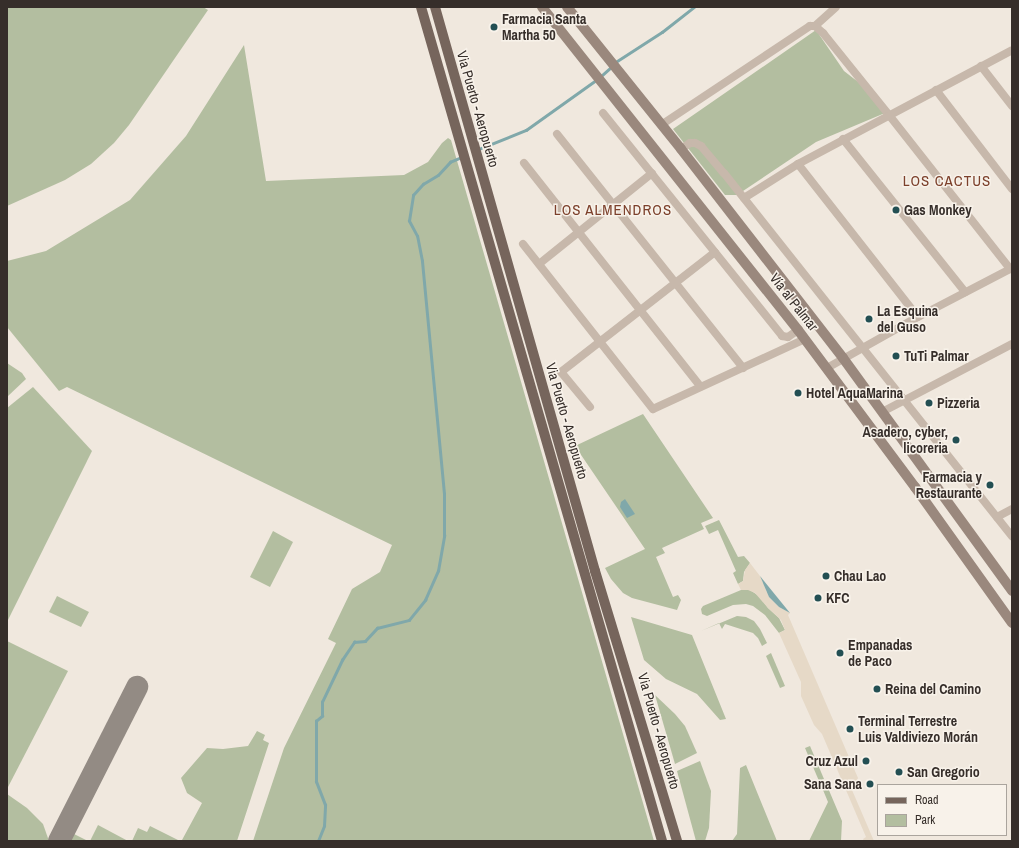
<!DOCTYPE html>
<html>
<head>
<meta charset="utf-8">
<style>
	body { margin:0 }
	#map { position:relative; width:1019px; height:848px; overflow:hidden; background:#f0e8de; font-family:"Archivo Narrow",sans-serif }
	div>[style] { position:absolute }
	.green>* { inset:0; background:#b3bea0 }
	.plaza>* { inset:0; background:#e6d9c7 }
	.water>* { inset:0; background:#80a8aa }
	.stream>* { height:2.5px; margin:-1.25px; padding:0 1.25px; transform-origin:1.25px; border-radius:1.25px; background:#80a8aa }
	.taxiway>* { height:22px; margin:-11px; padding:0 11px; transform-origin:11px; border-radius:11px; background:#938b84 }
	.street>* { height:8px; margin:-4px; padding:0 4px; transform-origin:4px; border-radius:4px; background:#c7b8ab }
	.secondary>* { height:10px; margin:-5px; padding:0 5px; transform-origin:5px; border-radius:5px; background:#9a887d }
	.primary>* { height:10px; margin:-5px; padding:0 5px; transform-origin:5px; border-radius:5px; background:#76655c }
	.dots>* { width:11px; height:11px; translate:-50% -50%; box-sizing:border-box; border:2px solid #f8f2ea; border-radius:50% }
	span { translate:-50% -50%; white-space:nowrap; text-align:center; line-height:1.15; -webkit-text-stroke:3px #f8f2ea; paint-order:stroke }
	.poi-label { font-size:14px; color:#362e2a; font-weight:700 }
	.left { translate:0 -50%; text-align:left }
	.right { translate:-100% -50%; text-align:right }
	.street-label { font-size:14px; color:#362e2a }
	.neighbourhood-label { font-size:15px; color:#7c402b; letter-spacing:1px }
	.frame { position:absolute; inset:0; border:8px solid #362e2a; pointer-events:none }
	.legend { position:absolute; left:877px; top:784px; width:130px; height:52px; box-sizing:border-box; background:#f8f2ea; border:1px solid #aaa49d; margin:0; padding:5px 7px; list-style:none; font-size:12px; color:#362e2a }
	.legend li { display:flex; align-items:center; gap:8px; height:20px }
	.legend b { width:20px; border:1px solid #aaa49d }
</style>
</head>
<body>
<div id="map">
	<div class="green">
		<div style="clip-path:polygon(7px 7px,203px 7px,208px 10px,129px 125px,114px 143px,91px 164px,65px 180px,7px 206px)"></div>
		<div style="clip-path:polygon(816px 30px,844px 71px,862px 85px,885px 113px,816px 142px,737px 195px,725px 195px,673px 129px)"></div>
		<div style="clip-path:polygon(244px 45px,266px 181px,404px 175px,428px 162px,442px 143px,448px 138px,451px 140px,654px 841px,253px 841px,284px 748px,336px 643px,328px 639px,352px 589px,380px 572px,392px 545px,67px 387px,59px 391px,7px 327px,7px 261px,46px 251px,130px 200px,186px 136px)"></div>
		<div style="clip-path:polygon(7px 363px,22px 373px,26px 379px,7px 397px)"></div>
		<div style="clip-path:polygon(33px 387px,92px 451px,7px 622px,7px 408px)"></div>
		<div style="clip-path:polygon(643px 414px,713px 518px,701px 523px,704px 529px,662px 548px,665px 553px,656px 557px,673px 597px,678px 595px,681px 600px,677px 610px,632px 598px,623px 593px,611px 579px,605px 568px,645px 549px,575px 446px)"></div>
		<div style="clip-path:polygon(719px 520px,738px 557px,744px 556px,750px 563px,744px 572px,743px 581px,738px 584px,733px 573px,736px 571px,718px 530px,709px 534px,705px 526px)"></div>
		<div style="clip-path:polygon(273px 531px,293px 542px,270px 587px,250px 577px)"></div>
		<div style="clip-path:polygon(741px 590px,750px 590px,759px 596px,768px 608px,779px 618px,785px 630px,779px 633px,765px 615px,753px 606px,746px 604px,733px 605px,707px 616px,702px 614px,701px 609px,703px 606px)"></div>
		<div style="clip-path:polygon(57px 596px,89px 612px,81px 627px,49px 612px)"></div>
		<div style="clip-path:polygon(737px 616px,746px 617px,754px 621px,760px 629px,767px 643px,762px 646px,758px 638px,753px 633px,725px 624px,722px 629px,719px 623px,701px 631px)"></div>
		<div style="clip-path:polygon(631px 617px,692px 635px,726px 719px,720px 720px,697px 694px,666px 679px,644px 660px)"></div>
		<div style="clip-path:polygon(7px 641px,68px 671px,7px 789px)"></div>
		<div style="clip-path:polygon(771px 653px,785px 686px,780px 688px,766px 656px)"></div>
		<div style="clip-path:polygon(655px 695px,675px 714px,685px 726px,697px 753px,675px 764px)"></div>
		<div style="clip-path:polygon(257px 731px,265px 735px,263px 740px,269px 743px,237px 841px,182px 840px,202px 803px,187px 793px,181px 778px,207px 748px,223px 749px,248px 746px)"></div>
		<div style="clip-path:polygon(810px 746px,824px 779px,819px 781px,805px 748px)"></div>
		<div style="clip-path:polygon(700px 761px,711px 791px,709px 828px,705px 841px,696px 841px,677px 771px)"></div>
		<div style="clip-path:polygon(746px 765px,777px 841px,732px 841px,737px 834px,740px 768px)"></div>
		<div style="clip-path:polygon(828px 788px,842px 821px,841px 841px,809px 841px,828px 802px,823px 790px)"></div>
		<div style="clip-path:polygon(7px 794px,27px 808px,43px 824px,49px 841px,7px 841px)"></div>
		<div style="clip-path:polygon(98px 825px,128px 841px,90px 841px)"></div>
		<div style="clip-path:polygon(150px 826px,180px 841px,132px 841px,138px 828px,147px 832px)"></div>
		<div style="clip-path:polygon(72px 833px,88px 841px,69px 841px)"></div>
	</div>
	<div class="plaza">
		<div style="clip-path:polygon(750px 563px,760px 576px,769px 597px,779px 607px,790px 613px,788px 615px,858px 778px,852px 790px,874px 841px,864px 841px,863px 839px,866px 837px,822px 734px,814px 725px,801px 696px,801px 682px,779px 633px,785px 630px,781px 620px,768px 608px,755px 593px,748px 590px,741px 590px,738px 584px,743px 581px,745px 570px)"></div>
	</div>
	<div class="water">
		<div style="clip-path:polygon(625px 499px,635px 514px,627px 518px,620px 507px,621px 502px)"></div>
		<div style="clip-path:polygon(760px 576px,790px 613px,779px 607px,769px 597px)"></div>
	</div>
	<div class="stream">
		<div style="left:614px;top:63px;width:57px;rotate:-32.9deg"></div>
		<div style="left:662px;top:32px;width:41px;rotate:-38deg"></div>
		<div style="left:600px;top:77px;width:15px;rotate:-42deg"></div>
		<div style="left:479px;top:149px;width:51px;rotate:-22deg"></div>
		<div style="left:526px;top:130px;width:86px;rotate:-35.5deg"></div>
		<div style="left:318px;top:841px;width:16px;rotate:-68deg"></div>
		<div style="left:324px;top:826px;width:21px;rotate:-87deg"></div>
		<div style="left:325px;top:805px;width:25px;rotate:-111deg"></div>
		<div style="left:316px;top:782px;width:61px;rotate:-90deg"></div>
		<div style="left:316px;top:721px;width:8px;rotate:-40deg"></div>
		<div style="left:322px;top:716px;width:14px;rotate:-90deg"></div>
		<div style="left:322px;top:702px;width:47px;rotate:-64.5deg"></div>
		<div style="left:342px;top:660px;width:22px;rotate:-56deg"></div>
		<div style="left:354px;top:642px;width:11px;rotate:-5deg"></div>
		<div style="left:365px;top:641px;width:18px;rotate:-47deg"></div>
		<div style="left:377px;top:628px;width:33px;rotate:-14deg"></div>
		<div style="left:409px;top:620px;width:26px;rotate:-51deg"></div>
		<div style="left:425px;top:600px;width:32px;rotate:-66deg"></div>
		<div style="left:438px;top:571px;width:36px;rotate:-80deg"></div>
		<div style="left:444px;top:536px;width:42px;rotate:-90deg"></div>
		<div style="left:444px;top:494px;width:234px;rotate:-95.4deg"></div>
		<div style="left:422px;top:261px;width:25px;rotate:-101deg"></div>
		<div style="left:417px;top:236px;width:17px;rotate:-118deg"></div>
		<div style="left:409px;top:221px;width:26px;rotate:-81deg"></div>
		<div style="left:413px;top:195px;width:15px;rotate:-48deg"></div>
		<div style="left:423px;top:184px;width:17px;rotate:-31deg"></div>
		<div style="left:438px;top:175px;width:18px;rotate:-47deg"></div>
		<div style="left:450px;top:162px;width:13px;rotate:-23deg"></div>
	</div>
	<div class="taxiway">
		<div style="left:59px;top:841px;width:173px;rotate:-63.1deg"></div>
	</div>
	<div class="street">
		<div style="left:815px;top:26px;width:28px;rotate:-42deg"></div>
		<div style="left:981px;top:66px;width:51px;rotate:52.2deg"></div>
		<div style="left:936px;top:90px;width:125px;rotate:52.5deg"></div>
		<div style="left:603px;top:113px;width:286px;rotate:51.2deg"></div>
		<div style="left:782px;top:336px;width:6px;rotate:9deg"></div>
		<div style="left:788px;top:337px;width:12px;rotate:-35deg"></div>
		<div style="left:661px;top:125px;width:179px;rotate:-33.6deg"></div>
		<div style="left:810px;top:26px;width:5px"></div>
		<div style="left:815px;top:26px;width:11px;rotate:41deg"></div>
		<div style="left:823px;top:33px;width:105px;rotate:51.2deg"></div>
		<div style="left:889px;top:115px;width:196px;rotate:51.8deg"></div>
		<div style="left:557px;top:134px;width:299px;rotate:51.5deg"></div>
		<div style="left:843px;top:139px;width:196px;rotate:51.4deg"></div>
		<div style="left:681px;top:149px;width:11px;rotate:-34deg"></div>
		<div style="left:690px;top:143px;width:5px"></div>
		<div style="left:695px;top:143px;width:7px;rotate:27deg"></div>
		<div style="left:701px;top:146px;width:35px;rotate:50deg"></div>
		<div style="left:724px;top:173px;width:464px;rotate:51.6deg"></div>
		<div style="left:524px;top:163px;width:285px;rotate:51.7deg"></div>
		<div style="left:798px;top:164px;width:194px;rotate:51.9deg"></div>
		<div style="left:744px;top:198px;width:64px;rotate:-32.2deg"></div>
		<div style="left:798px;top:164px;width:242px;rotate:-28deg"></div>
		<div style="left:523px;top:244px;width:210px;rotate:51.8deg"></div>
		<div style="left:653px;top:409px;width:167px;rotate:-24.7deg"></div>
		<div style="left:539px;top:264px;width:145px;rotate:-38.8deg"></div>
		<div style="left:827px;top:368px;width:104px;rotate:-29.3deg"></div>
		<div style="left:918px;top:317px;width:106px;rotate:-27.5deg"></div>
		<div style="left:590px;top:407px;width:45px;rotate:-129.6deg"></div>
		<div style="left:561px;top:372px;width:195px;rotate:-37.9deg"></div>
		<div style="left:882px;top:412px;width:147px;rotate:-27.6deg"></div>
		<div style="left:997px;top:517px;width:17px;rotate:-28deg"></div>
	</div>
	<div class="secondary">
		<div style="left:542px;top:7px;width:412px;rotate:51.6deg"></div>
		<div style="left:798px;top:330px;width:196px;rotate:53.3deg"></div>
		<div style="left:915px;top:487px;width:167px;rotate:54.5deg"></div>
		<div style="left:567px;top:7px;width:182px;rotate:51.2deg"></div>
		<div style="left:681px;top:149px;width:264px;rotate:52.2deg"></div>
		<div style="left:843px;top:358px;width:288px;rotate:54deg"></div>
	</div>
	<div class="primary">
		<div style="left:421px;top:7px;width:868px;rotate:73.88deg"></div>
		<div style="left:435px;top:7px;width:586px;rotate:74.16deg"></div>
		<div style="left:595px;top:571px;width:282px;rotate:73.1deg"></div>
	</div>
	<div class="dots">
		<div style="left:494px;top:27px;background:#234f53"></div>
		<div style="left:896px;top:210px;background:#234f53"></div>
		<div style="left:869px;top:319px;background:#234f53"></div>
		<div style="left:896px;top:356px;background:#234f53"></div>
		<div style="left:798px;top:393px;background:#234f53"></div>
		<div style="left:929px;top:403px;background:#234f53"></div>
		<div style="left:956px;top:440px;background:#234f53"></div>
		<div style="left:990px;top:485px;background:#234f53"></div>
		<div style="left:826px;top:576px;background:#234f53"></div>
		<div style="left:818px;top:598px;background:#234f53"></div>
		<div style="left:840px;top:653px;background:#234f53"></div>
		<div style="left:877px;top:689px;background:#234f53"></div>
		<div style="left:850px;top:729px;background:#234f53"></div>
		<div style="left:866px;top:761px;background:#234f53"></div>
		<div style="left:899px;top:772px;background:#234f53"></div>
		<div style="left:870px;top:784px;background:#234f53"></div>
	</div>
	<div class="poi-label">
		<span class="left" style="left:502px;top:27px">Farmacia Santa<br>Martha 50</span>
		<span class="left" style="left:904px;top:210px">Gas Monkey</span>
		<span class="left" style="left:877px;top:319px">La Esquina<br>del Guso</span>
		<span class="left" style="left:904px;top:356px">TuTi Palmar</span>
		<span class="left" style="left:806px;top:393px">Hotel AquaMarina</span>
		<span class="left" style="left:937px;top:403px">Pizzeria</span>
		<span class="right" style="left:948px;top:440px">Asadero, cyber,<br>licoreria</span>
		<span class="right" style="left:982px;top:485px">Farmacia y<br>Restaurante</span>
		<span class="left" style="left:834px;top:576px">Chau Lao</span>
		<span class="left" style="left:826px;top:598px">KFC</span>
		<span class="left" style="left:848px;top:653px">Empanadas<br>de Paco</span>
		<span class="left" style="left:885px;top:689px">Reina del Camino</span>
		<span class="left" style="left:858px;top:729px">Terminal Terrestre<br>Luis Valdiviezo Morán</span>
		<span class="right" style="left:858px;top:761px">Cruz Azul</span>
		<span class="left" style="left:907px;top:772px">San Gregorio</span>
		<span class="right" style="left:862px;top:784px">Sana Sana</span>
	</div>
	<div class="street-label">
		<span style="left:478px;top:109px;rotate:74deg">Via Puerto - Aeropuerto</span>
		<span style="left:794px;top:302px;rotate:52deg">Vía al Palmar</span>
		<span style="left:567px;top:421px;rotate:74deg">Via Puerto - Aeropuerto</span>
		<span style="left:659px;top:731px;rotate:74deg">Via Puerto - Aeropuerto</span>
	</div>
	<div class="neighbourhood-label">
		<span style="left:947px;top:181px">LOS CACTUS</span>
		<span style="left:613px;top:210px">LOS ALMENDROS</span>
	</div>
	<div class="frame"></div>
	<ul class="legend">
	<li><b style="height:5px;background:#76655c"></b>Road</li>
	<li><b style="height:11px;background:#b3bea0"></b>Park</li>
	</ul>
</div>
</body>
</html>
